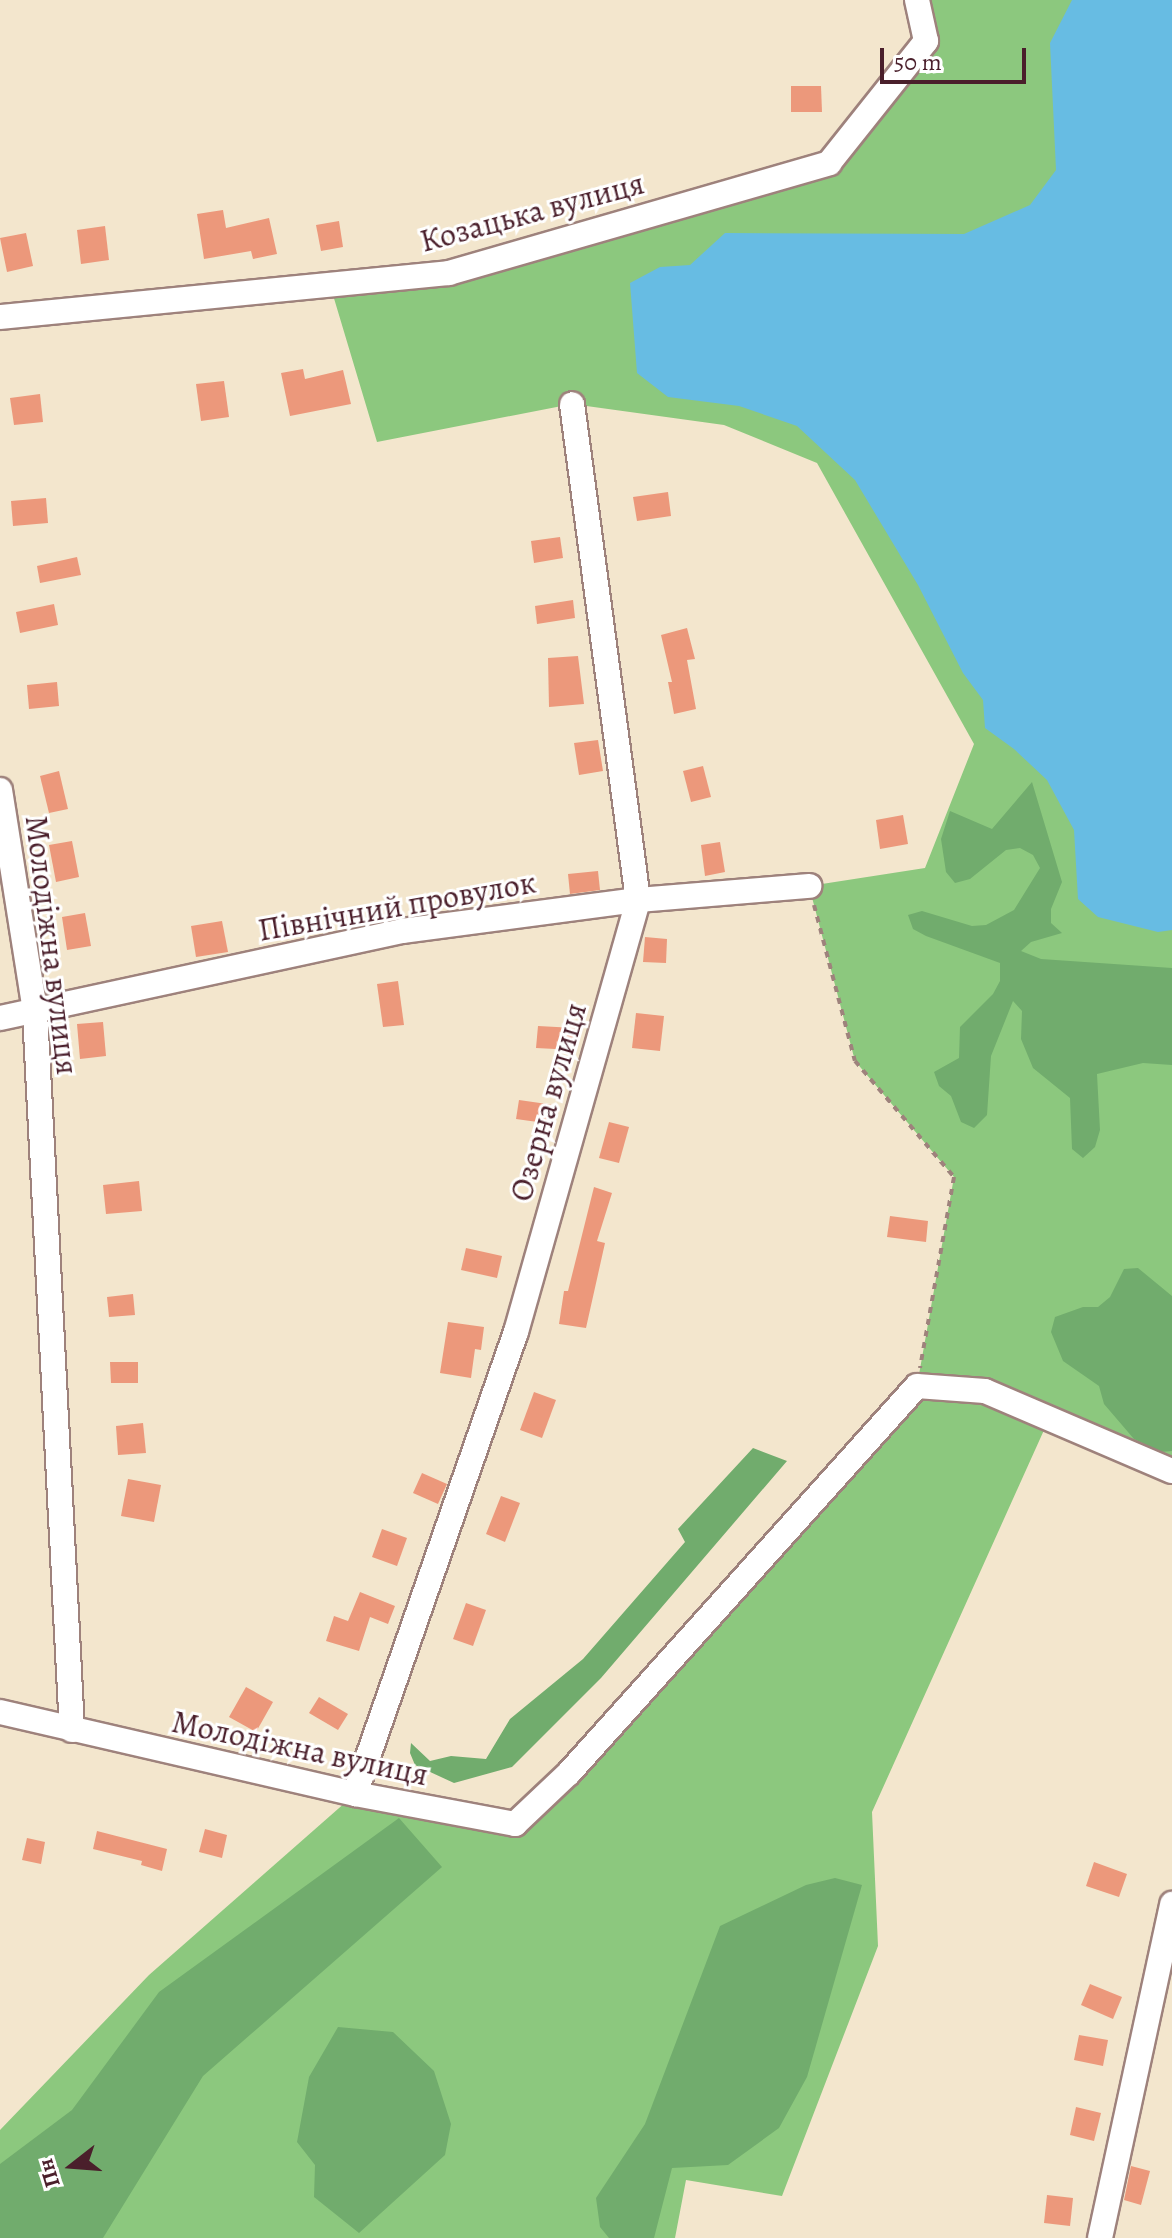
<!DOCTYPE html>
<html>
<head>
<meta charset="utf-8">
<style>
	body { margin:0 }
	#map { position:relative; width:1172px; height:2238px; overflow:hidden; background:#f3e6cd; font-family:Alegreya,serif }
	div>[style] { position:absolute }
	.green>* { inset:0; background:#8cc87e }
	.forest>* { inset:0; background:#71ac6d }
	.water>* { inset:0; background:#67bce3 }
	.building>* { inset:0; background:#ec987b }
	.path>* { height:4px; margin-top:-2px; transform-origin:0; background:repeating-linear-gradient(90deg,#9e827c 0 6px,transparent 0 12px) }
	.roads { filter:drop-shadow(2px 0 #9e827c) drop-shadow(-2px 0 #9e827c) drop-shadow(0 2px #9e827c) drop-shadow(0 -2px #9e827c) }
	.minor>* { height:24px; margin:-12px; padding:0 12px; transform-origin:12px; border-radius:12px; background:#fff }
	span { translate:-50% -50%; white-space:nowrap; text-align:center; line-height:1.15; -webkit-text-stroke:6px #fff; paint-order:stroke }
	.street-label { font-size:32px; color:#4a1f2b }
	.north { position:absolute; left:32px; top:2126px; width:80px; height:80px; -webkit-text-stroke:6px #fff; paint-order:stroke; rotate:253deg; font-size:22px; font-weight:700; line-height:32px; text-align:center; color:#4a1f2b }
	.north::after { content:''; display:block; margin:auto; width:28px; height:36px; background:#4a1f2b; clip-path:polygon(50% 0,100% 100%,50% 72%,0 100%) }
	.scale { position:absolute; left:880px; top:48px; width:146px; height:36px; box-sizing:border-box; border:4px solid #4a1f2b; border-top:0; padding-left:10px; font-size:24px; line-height:28px; white-space:nowrap; color:#4a1f2b; -webkit-text-stroke:6px #fff; paint-order:stroke }
</style>
</head>
<body>
<div id="map">
	<div class="green">
		<div style="clip-path:polygon(917px 0,1172px 0,1172px 1471px,1049px 1419px,872px 1812px,878px 1946px,782px 2196px,686px 2180px,675px 2238px,0 2238px,0 2130px,149px 1975px,355px 1794px,515px 1824px,917px 1386px,954px 1177px,855px 1061px,809px 886px,925px 868px,974px 744px,817px 463px,724px 425px,572px 404px,377px 442px,330px 285px,449px 273px,829px 163px,926px 41px)"></div>
	</div>
	<div class="forest">
		<div style="clip-path:polygon(1032px 782px,1062px 882px,1051px 909px,1051px 923px,1062px 933px,1031px 942px,1021px 951px,1041px 959px,1172px 968px,1172px 1065px,1143px 1063px,1097px 1074px,1100px 1130px,1095px 1147px,1083px 1158px,1072px 1149px,1070px 1098px,1033px 1068px,1021px 1039px,1022px 1011px,1013px 1001px,991px 1056px,987px 1115px,974px 1128px,961px 1122px,951px 1096px,939px 1086px,934px 1072px,959px 1058px,960px 1027px,993px 994px,1000px 981px,1000px 963px,926px 936px,913px 929px,908px 915px,922px 911px,972px 926px,986px 925px,1014px 910px,1040px 868px,1033px 855px,1020px 848px,1006px 850px,970px 879px,955px 883px,946px 872px,941px 839px,950px 811px,992px 829px)"></div>
		<div style="clip-path:polygon(1138px 1268px,1172px 1296px,1172px 1451px,1161px 1452px,1134px 1439px,1104px 1404px,1099px 1386px,1063px 1361px,1051px 1332px,1055px 1317px,1083px 1307px,1098px 1307px,1110px 1297px,1124px 1269px)"></div>
		<div style="clip-path:polygon(753px 1448px,787px 1461px,601px 1678px,512px 1767px,454px 1783px,415px 1765px,410px 1753px,411px 1743px,430px 1761px,451px 1756px,486px 1759px,510px 1719px,583px 1659px,685px 1542px,678px 1529px)"></div>
		<div style="clip-path:polygon(399px 1818px,442px 1867px,203px 2076px,103px 2238px,0 2238px,0 2164px,72px 2110px,159px 1992px)"></div>
		<div style="clip-path:polygon(835px 1878px,862px 1885px,807px 2077px,779px 2128px,728px 2165px,672px 2168px,654px 2238px,609px 2238px,600px 2227px,596px 2198px,645px 2124px,720px 1926px,806px 1885px)"></div>
		<div style="clip-path:polygon(338px 2027px,393px 2032px,434px 2071px,451px 2124px,445px 2155px,359px 2233px,314px 2197px,315px 2165px,297px 2142px,309px 2077px)"></div>
	</div>
	<div class="water">
		<div style="clip-path:polygon(1072px 0,1172px 0,1172px 930px,1158px 932px,1098px 917px,1078px 899px,1074px 830px,1047px 780px,1014px 749px,985px 728px,983px 700px,963px 673px,918px 585px,855px 480px,797px 426px,739px 406px,668px 397px,637px 373px,630px 283px,660px 267px,690px 265px,725px 233px,964px 234px,1030px 205px,1056px 170px,1050px 43px)"></div>
	</div>
	<div class="building">
		<div style="clip-path:polygon(791px 86px,821px 86px,822px 112px,791px 112px)"></div>
		<div style="clip-path:polygon(223px 210px,226px 228px,269px 218px,277px 254px,253px 259px,251px 251px,204px 259px,197px 214px)"></div>
		<div style="clip-path:polygon(339px 221px,343px 247px,321px 251px,316px 225px)"></div>
		<div style="clip-path:polygon(105px 226px,109px 260px,81px 264px,77px 230px)"></div>
		<div style="clip-path:polygon(26px 233px,33px 266px,7px 272px,0 238px)"></div>
		<div style="clip-path:polygon(303px 369px,305px 379px,343px 370px,351px 404px,290px 416px,281px 373px)"></div>
		<div style="clip-path:polygon(224px 381px,229px 417px,201px 421px,196px 384px)"></div>
		<div style="clip-path:polygon(40px 394px,43px 422px,14px 425px,10px 398px)"></div>
		<div style="clip-path:polygon(668px 492px,671px 516px,637px 521px,633px 497px)"></div>
		<div style="clip-path:polygon(46px 498px,48px 523px,13px 526px,11px 501px)"></div>
		<div style="clip-path:polygon(560px 537px,563px 558px,534px 563px,531px 541px)"></div>
		<div style="clip-path:polygon(77px 557px,81px 575px,40px 583px,37px 566px)"></div>
		<div style="clip-path:polygon(573px 600px,575px 618px,537px 624px,535px 606px)"></div>
		<div style="clip-path:polygon(54px 604px,58px 625px,20px 633px,16px 612px)"></div>
		<div style="clip-path:polygon(687px 628px,695px 659px,687px 660px,696px 709px,674px 714px,668px 682px,672px 682px,661px 635px)"></div>
		<div style="clip-path:polygon(578px 656px,584px 704px,549px 707px,548px 658px)"></div>
		<div style="clip-path:polygon(57px 682px,59px 706px,29px 709px,27px 685px)"></div>
		<div style="clip-path:polygon(598px 740px,603px 771px,579px 775px,574px 743px)"></div>
		<div style="clip-path:polygon(703px 766px,711px 797px,691px 802px,683px 771px)"></div>
		<div style="clip-path:polygon(59px 771px,68px 809px,49px 813px,40px 776px)"></div>
		<div style="clip-path:polygon(903px 815px,908px 844px,880px 849px,876px 820px)"></div>
		<div style="clip-path:polygon(72px 841px,79px 877px,56px 882px,49px 845px)"></div>
		<div style="clip-path:polygon(720px 842px,725px 872px,705px 876px,701px 845px)"></div>
		<div style="clip-path:polygon(598px 871px,600px 890px,570px 894px,568px 874px)"></div>
		<div style="clip-path:polygon(85px 913px,91px 946px,67px 950px,62px 917px)"></div>
		<div style="clip-path:polygon(222px 921px,228px 952px,196px 957px,191px 926px)"></div>
		<div style="clip-path:polygon(645px 937px,667px 939px,666px 963px,643px 962px)"></div>
		<div style="clip-path:polygon(398px 981px,404px 1025px,383px 1027px,377px 984px)"></div>
		<div style="clip-path:polygon(636px 1013px,664px 1016px,660px 1051px,632px 1048px)"></div>
		<div style="clip-path:polygon(103px 1022px,106px 1056px,80px 1059px,77px 1024px)"></div>
		<div style="clip-path:polygon(538px 1026px,575px 1028px,574px 1050px,536px 1048px)"></div>
		<div style="clip-path:polygon(519px 1100px,554px 1105px,552px 1124px,516px 1119px)"></div>
		<div style="clip-path:polygon(609px 1122px,629px 1127px,619px 1163px,599px 1158px)"></div>
		<div style="clip-path:polygon(139px 1181px,142px 1211px,106px 1214px,103px 1185px)"></div>
		<div style="clip-path:polygon(594px 1187px,612px 1193px,597px 1241px,605px 1243px,586px 1328px,559px 1324px,564px 1291px,568px 1291px)"></div>
		<div style="clip-path:polygon(890px 1216px,928px 1221px,926px 1242px,887px 1237px)"></div>
		<div style="clip-path:polygon(466px 1248px,502px 1256px,497px 1278px,461px 1270px)"></div>
		<div style="clip-path:polygon(133px 1294px,135px 1315px,109px 1317px,107px 1297px)"></div>
		<div style="clip-path:polygon(448px 1322px,484px 1327px,481px 1350px,475px 1349px,471px 1378px,440px 1373px)"></div>
		<div style="clip-path:polygon(110px 1362px,138px 1362px,138px 1383px,111px 1383px)"></div>
		<div style="clip-path:polygon(534px 1392px,556px 1400px,542px 1438px,520px 1430px)"></div>
		<div style="clip-path:polygon(143px 1423px,146px 1453px,118px 1455px,116px 1426px)"></div>
		<div style="clip-path:polygon(422px 1473px,447px 1484px,438px 1504px,413px 1493px)"></div>
		<div style="clip-path:polygon(128px 1479px,161px 1485px,154px 1522px,121px 1516px)"></div>
		<div style="clip-path:polygon(501px 1496px,520px 1503px,505px 1542px,486px 1534px)"></div>
		<div style="clip-path:polygon(382px 1529px,407px 1538px,397px 1566px,372px 1557px)"></div>
		<div style="clip-path:polygon(360px 1592px,395px 1606px,388px 1624px,370px 1617px,359px 1651px,326px 1641px,334px 1616px,348px 1621px)"></div>
		<div style="clip-path:polygon(466px 1603px,486px 1610px,473px 1646px,453px 1639px)"></div>
		<div style="clip-path:polygon(246px 1687px,273px 1702px,256px 1732px,229px 1717px)"></div>
		<div style="clip-path:polygon(319px 1697px,348px 1714px,338px 1730px,309px 1713px)"></div>
		<div style="clip-path:polygon(205px 1829px,227px 1835px,222px 1858px,199px 1852px)"></div>
		<div style="clip-path:polygon(97px 1831px,167px 1849px,162px 1871px,141px 1865px,142px 1861px,93px 1849px)"></div>
		<div style="clip-path:polygon(27px 1838px,45px 1842px,41px 1864px,22px 1860px)"></div>
		<div style="clip-path:polygon(1094px 1862px,1127px 1874px,1119px 1897px,1086px 1886px)"></div>
		<div style="clip-path:polygon(1090px 1984px,1122px 1997px,1113px 2019px,1081px 2005px)"></div>
		<div style="clip-path:polygon(1079px 2035px,1108px 2040px,1103px 2066px,1074px 2060px)"></div>
		<div style="clip-path:polygon(1076px 2107px,1101px 2113px,1094px 2141px,1070px 2135px)"></div>
		<div style="clip-path:polygon(1131px 2166px,1150px 2171px,1141px 2205px,1124px 2200px)"></div>
		<div style="clip-path:polygon(1047px 2195px,1073px 2198px,1070px 2226px,1044px 2223px)"></div>
	</div>
	<div class="path">
		<div style="left:814px;top:905px;width:161px;rotate:75.3deg"></div>
		<div style="left:855px;top:1061px;width:153px;rotate:49.5deg"></div>
		<div style="left:954px;top:1177px;width:194px;rotate:100.1deg"></div>
	</div>
	<div class="roads">
		<div class="minor">
			<div style="left:0;top:317px;width:451px;rotate:-5.6deg"></div>
			<div style="left:449px;top:273px;width:396px;rotate:-16.1deg"></div>
			<div style="left:829px;top:163px;width:156px;rotate:-51.5deg"></div>
			<div style="left:926px;top:41px;width:42px;rotate:-102.4deg"></div>
			<div style="left:0;top:790px;width:225px;rotate:81deg"></div>
			<div style="left:35px;top:1012px;width:719px;rotate:87.05deg"></div>
			<div style="left:0;top:1018px;width:411px;rotate:-12.2deg"></div>
			<div style="left:402px;top:931px;width:238px;rotate:-7.5deg"></div>
			<div style="left:638px;top:900px;width:172px;rotate:-4.7deg"></div>
			<div style="left:0;top:1712px;width:364px;rotate:13deg"></div>
			<div style="left:355px;top:1794px;width:163px;rotate:10.6deg"></div>
			<div style="left:515px;top:1824px;width:74px;rotate:-43.4deg"></div>
			<div style="left:569px;top:1773px;width:520px;rotate:-48.04deg"></div>
			<div style="left:917px;top:1386px;width:68px;rotate:4.2deg"></div>
			<div style="left:985px;top:1391px;width:203px;rotate:23.2deg"></div>
			<div style="left:355px;top:1794px;width:489px;rotate:-70.8deg"></div>
			<div style="left:516px;top:1332px;width:449px;rotate:-74.2deg"></div>
			<div style="left:638px;top:900px;width:500px;rotate:-97.58deg"></div>
			<div style="left:1100px;top:2238px;width:342px;rotate:-77.8deg"></div>
		</div>
	</div>
	<div class="street-label">
		<span style="left:532px;top:212px;rotate:-15deg">Козацька вулиця</span>
		<span style="left:397px;top:906px;rotate:-10deg">Північний провулок</span>
		<span style="left:52px;top:945px;rotate:83deg">Молодіжна вулиця</span>
		<span style="left:548px;top:1102px;rotate:-74deg">Озерна вулиця</span>
		<span style="left:300px;top:1748px;rotate:12deg">Молодіжна вулиця</span>
	</div>
	<div class="north">Пн</div>
	<div class="scale">50 m</div>
</div>
</body>
</html>
